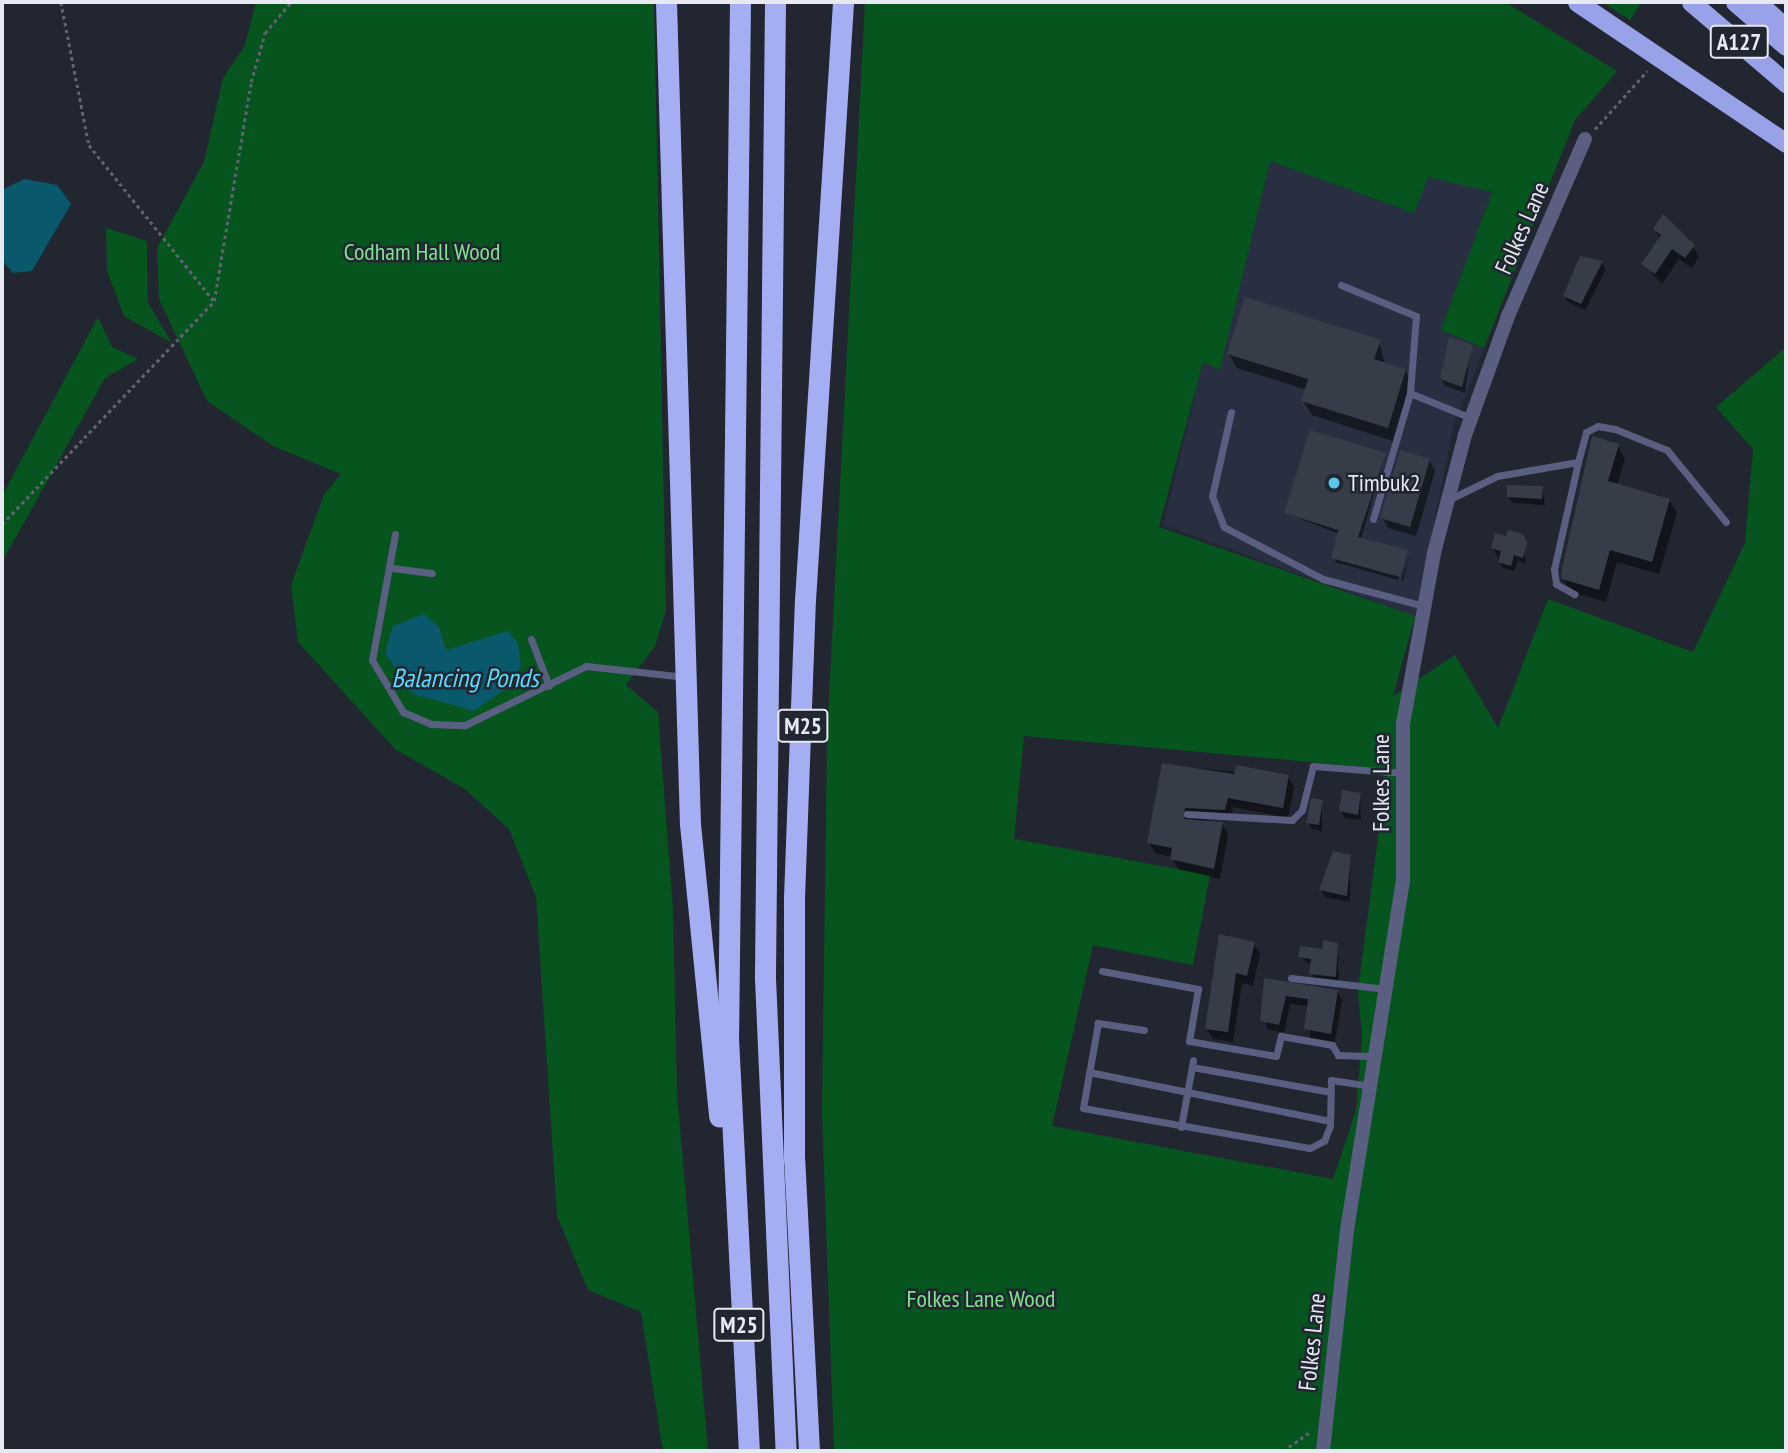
<!DOCTYPE html>
<html>
<head>
<meta charset="utf-8">
<style>
	body { margin:0 }
	#map { position:relative; width:1788px; height:1453px; overflow:hidden; background:#212631; font-family:"PT Sans Narrow",sans-serif }
	div>[style] { position:absolute }
	.built>* { inset:0; background:#282f40 }
	.green>* { inset:0; background:#07551e }
	.water>* { inset:0; background:#0a586b }
	.shadow>* { inset:0; background:#0007 }
	.building>* { inset:0; background:#373c49 }
	.path>* { height:2.5px; margin-top:-1.25px; transform-origin:0; background:repeating-linear-gradient(90deg,#5f646e 0 3.5px,transparent 0 7px) }
	.service>* { height:7px; margin:-3.5px; padding:0 3.5px; transform-origin:3.5px; border-radius:3.5px; background:#5a5f81 }
	.minor>* { height:14px; margin:-7px; padding:0 7px; transform-origin:7px; border-radius:7px; background:#5a5f81 }
	.trunk>* { height:19px; margin:-9.5px; padding:0 9.5px; transform-origin:9.5px; border-radius:9.5px; background:#99a2e8 }
	.motorway>* { height:21px; margin:-10.5px; padding:0 10.5px; transform-origin:10.5px; border-radius:10.5px; background:#a5aef3 }
	.dots>* { width:19px; height:19px; translate:-50% -50%; box-sizing:border-box; border:4px solid #212631; border-radius:50% }
	span { translate:-50% -50%; white-space:nowrap; text-align:center; line-height:1.15; -webkit-text-stroke:5px #212631; paint-order:stroke }
	.shield-label span { padding:2px 5px; background:#212631; border:2px solid; border-radius:5px; -webkit-text-stroke-width:0 }
	.shield-label { font-size:23px; color:#e7eaf2; font-weight:700 }
	.street-label { font-size:24px; color:#e7eaf2 }
	.park-label { font-size:24px; color:#7fe48d }
	.poi-label { font-size:24px; color:#e7eaf2 }
	.left { translate:0 -50%; text-align:left }
	.water-label { font-size:26px; color:#58dafe; font-style:italic }
	.frame { position:absolute; inset:0; border:4px solid #e7eaf2; pointer-events:none }
</style>
</head>
<body>
<div id="map">
	<div class="built">
		<div style="clip-path:polygon(1270px 161px,1413px 213px,1428px 176px,1492px 192px,1442px 330px,1484px 348px,1454px 424px,1415px 616px,1163px 525px,1203px 362px,1220px 369px)"></div>
	</div>
	<div class="green">
		<div style="clip-path:polygon(256px 2px,654px 2px,666px 610px,655px 646px,626px 685px,658px 712px,673px 910px,677px 1093px,708px 1451px,663px 1451px,641px 1312px,588px 1290px,557px 1216px,536px 897px,509px 829px,465px 789px,395px 749px,298px 642px,291px 585px,324px 495px,341px 474px,273px 446px,207px 401px,159px 299px,157px 248px,204px 162px,223px 78px,245px 45px)"></div>
		<div style="clip-path:polygon(evenodd,865px 2px,1505px 2px,1617px 71px,1575px 120px,1484px 348px,1441px 330px,1492px 192px,1428px 177px,1414px 213px,1270px 161px,1220px 370px,1203px 362px,1159px 527px,1415px 616px,1393px 696px,1455px 655px,1498px 728px,1548px 599px,1693px 652px,1745px 543px,1753px 449px,1716px 407px,1786px 347px,1786px 1451px,834px 1451px,822px 1111px,827px 737px,865px 2px,1024px 736px,1387px 769px,1358px 990px,1362px 1038px,1356px 1110px,1333px 1179px,1052px 1126px,1093px 945px,1193px 965px,1210px 875px,1014px 839px,1024px 736px)"></div>
		<div style="clip-path:polygon(1602px 2px,1642px 2px,1630px 20px)"></div>
		<div style="clip-path:polygon(106px 228px,147px 241px,148px 303px,172px 343px,124px 316px,107px 271px)"></div>
		<div style="clip-path:polygon(98px 317px,112px 347px,138px 359px,105px 378px,2px 562px,2px 496px)"></div>
	</div>
	<div class="water">
		<div style="clip-path:polygon(24px 179px,57px 185px,71px 204px,32px 271px,13px 273px,2px 260px,2px 190px)"></div>
		<div style="clip-path:polygon(424px 614px,439px 627px,446px 650px,508px 631px,518px 643px,521px 667px,504px 690px,474px 711px,413px 694px,385px 653px,393px 626px)"></div>
	</div>
	<div class="shadow">
		<div style="clip-path:polygon(1655px 229px,1693px 246px,1699px 257px,1692px 268px,1679px 259px,1662px 284px,1643px 264px,1660px 239px)"></div>
		<div style="clip-path:polygon(1602px 263px,1606px 269px,1585px 310px,1568px 302px,1565px 296px)"></div>
		<div style="clip-path:polygon(1379px 341px,1385px 364px,1405px 370px,1413px 385px,1396px 442px,1312px 415px,1303px 401px,1307px 390px,1237px 368px,1229px 354px)"></div>
		<div style="clip-path:polygon(1471px 347px,1465px 393px,1445px 386px,1441px 379px)"></div>
		<div style="clip-path:polygon(1618px 446px,1625px 459px,1617px 485px,1669px 500px,1677px 513px,1659px 574px,1617px 562px,1606px 602px,1571px 592px,1563px 579px)"></div>
		<div style="clip-path:polygon(1385px 455px,1361px 539px,1407px 552px,1398px 580px,1335px 562px,1339px 534px,1286px 513px)"></div>
		<div style="clip-path:polygon(1429px 460px,1435px 471px,1416px 536px,1388px 528px,1382px 517px)"></div>
		<div style="clip-path:polygon(1542px 488px,1545px 505px,1512px 503px,1509px 497px)"></div>
		<div style="clip-path:polygon(1496px 535px,1522px 536px,1526px 563px,1518px 561px,1514px 571px,1503px 568px,1493px 548px)"></div>
		<div style="clip-path:polygon(1409px 555px,1409px 556px,1403px 581px,1401px 581px)"></div>
		<div style="clip-path:polygon(1164px 765px,1288px 777px,1294px 787px,1288px 818px,1233px 807px,1231px 820px,1203px 819px,1222px 824px,1228px 834px,1220px 879px,1178px 869px,1172px 857px,1155px 853px,1149px 843px)"></div>
		<div style="clip-path:polygon(1360px 795px,1361px 820px,1345px 818px,1341px 811px)"></div>
		<div style="clip-path:polygon(1322px 802px,1322px 831px,1312px 829px,1308px 823px)"></div>
		<div style="clip-path:polygon(1350px 856px,1350px 902px,1325px 897px,1321px 890px)"></div>
		<div style="clip-path:polygon(1221px 936px,1254px 944px,1260px 954px,1253px 986px,1242px 983px,1233px 1042px,1213px 1039px,1206px 1029px)"></div>
		<div style="clip-path:polygon(1337px 944px,1339px 983px,1314px 980px,1312px 965px,1300px 957px)"></div>
		<div style="clip-path:polygon(1265px 980px,1337px 991px,1342px 1000px,1335px 1042px,1310px 1038px,1309px 1006px,1290px 1004px,1284px 1033px,1267px 1029px)"></div>
	</div>
	<div class="building">
		<div style="clip-path:polygon(1663px 214px,1695px 245px,1685px 258px,1672px 249px,1655px 274px,1641px 264px,1661px 235px,1653px 229px)"></div>
		<div style="clip-path:polygon(1580px 256px,1603px 261px,1581px 304px,1563px 296px)"></div>
		<div style="clip-path:polygon(1245px 297px,1381px 340px,1374px 359px,1406px 369px,1388px 428px,1301px 401px,1308px 379px,1227px 354px)"></div>
		<div style="clip-path:polygon(1449px 337px,1473px 345px,1462px 387px,1440px 379px)"></div>
		<div style="clip-path:polygon(1310px 430px,1386px 453px,1358px 537px,1408px 550px,1400px 577px,1331px 558px,1338px 530px,1284px 513px)"></div>
		<div style="clip-path:polygon(1592px 436px,1619px 444px,1608px 481px,1670px 499px,1652px 562px,1610px 550px,1599px 590px,1562px 579px,1561px 573px)"></div>
		<div style="clip-path:polygon(1400px 450px,1430px 459px,1410px 527px,1380px 518px)"></div>
		<div style="clip-path:polygon(1507px 485px,1543px 486px,1542px 499px,1507px 497px)"></div>
		<div style="clip-path:polygon(1508px 530px,1523px 534px,1527px 543px,1523px 558px,1514px 555px,1511px 566px,1498px 562px,1501px 551px,1491px 548px,1495px 533px,1506px 536px)"></div>
		<div style="clip-path:polygon(1162px 763px,1234px 774px,1236px 765px,1289px 775px,1283px 808px,1228px 798px,1225px 810px,1185px 808px,1184px 819px,1223px 822px,1214px 869px,1170px 859px,1172px 848px,1147px 843px)"></div>
		<div style="clip-path:polygon(1342px 790px,1361px 793px,1358px 815px,1339px 811px)"></div>
		<div style="clip-path:polygon(1311px 798px,1323px 800px,1319px 825px,1306px 823px)"></div>
		<div style="clip-path:polygon(1333px 851px,1351px 855px,1347px 896px,1319px 890px)"></div>
		<div style="clip-path:polygon(1219px 934px,1255px 942px,1247px 976px,1236px 973px,1228px 1032px,1205px 1029px)"></div>
		<div style="clip-path:polygon(1323px 940px,1338px 943px,1336px 977px,1309px 974px,1311px 959px,1298px 957px,1300px 946px,1322px 949px)"></div>
		<div style="clip-path:polygon(1264px 978px,1338px 990px,1331px 1034px,1304px 1029px,1308px 999px,1286px 996px,1279px 1025px,1260px 1021px)"></div>
	</div>
	<div class="path">
		<div style="left:61px;top:2px;width:146px;rotate:78.9deg"></div>
		<div style="left:89px;top:145px;width:200px;rotate:51.3deg"></div>
		<div style="left:1595px;top:129px;width:78px;rotate:-48.1deg"></div>
		<div style="left:2px;top:524px;width:308px;rotate:-46.4deg"></div>
		<div style="left:214px;top:301px;width:222px;rotate:-80.4deg"></div>
		<div style="left:251px;top:82px;width:51px;rotate:-74.1deg"></div>
		<div style="left:265px;top:33px;width:40px;rotate:-50deg"></div>
		<div style="left:1283px;top:1451px;width:32px;rotate:-35deg"></div>
	</div>
	<div class="service">
		<div style="left:1341px;top:285px;width:81px;rotate:22.5deg"></div>
		<div style="left:1416px;top:316px;width:77px;rotate:94.5deg"></div>
		<div style="left:1231px;top:412px;width:86px;rotate:102.7deg"></div>
		<div style="left:1212px;top:496px;width:33px;rotate:69deg"></div>
		<div style="left:1224px;top:527px;width:112px;rotate:27.7deg"></div>
		<div style="left:1323px;top:579px;width:105px;rotate:15deg"></div>
		<div style="left:1578px;top:462px;width:31px;rotate:-75deg"></div>
		<div style="left:1586px;top:432px;width:13px;rotate:-27deg"></div>
		<div style="left:1598px;top:426px;width:17px;rotate:10deg"></div>
		<div style="left:1615px;top:429px;width:56px;rotate:22deg"></div>
		<div style="left:1667px;top:450px;width:93px;rotate:50.7deg"></div>
		<div style="left:1448px;top:500px;width:55px;rotate:-26.1deg"></div>
		<div style="left:1497px;top:476px;width:82px;rotate:-9.8deg"></div>
		<div style="left:1578px;top:462px;width:110px;rotate:102.6deg"></div>
		<div style="left:1554px;top:569px;width:15px;rotate:82deg"></div>
		<div style="left:1556px;top:584px;width:21px;rotate:29deg"></div>
		<div style="left:1373px;top:519px;width:131px;rotate:-73.6deg"></div>
		<div style="left:1410px;top:393px;width:66px;rotate:22.3deg"></div>
		<div style="left:395px;top:534px;width:128px;rotate:100.3deg"></div>
		<div style="left:372px;top:660px;width:61px;rotate:59.2deg"></div>
		<div style="left:403px;top:712px;width:30px;rotate:23deg"></div>
		<div style="left:431px;top:724px;width:34px;rotate:2deg"></div>
		<div style="left:465px;top:725px;width:135px;rotate:-26deg"></div>
		<div style="left:586px;top:666px;width:100px;rotate:6.3deg"></div>
		<div style="left:392px;top:568px;width:40px;rotate:7.1deg"></div>
		<div style="left:531px;top:639px;width:50px;rotate:69deg"></div>
		<div style="left:1187px;top:814px;width:105px;rotate:3.3deg"></div>
		<div style="left:1292px;top:820px;width:14px;rotate:-45deg"></div>
		<div style="left:1302px;top:810px;width:45px;rotate:-76deg"></div>
		<div style="left:1313px;top:766px;width:90px;rotate:4.4deg"></div>
		<div style="left:1102px;top:971px;width:98px;rotate:10.6deg"></div>
		<div style="left:1198px;top:989px;width:53px;rotate:99.8deg"></div>
		<div style="left:1189px;top:1041px;width:88px;rotate:9.8deg"></div>
		<div style="left:1276px;top:1056px;width:21px;rotate:-76deg"></div>
		<div style="left:1281px;top:1036px;width:52px;rotate:10deg"></div>
		<div style="left:1332px;top:1045px;width:12px;rotate:59deg"></div>
		<div style="left:1338px;top:1055px;width:37px;rotate:2deg"></div>
		<div style="left:1291px;top:978px;width:96px;rotate:6.6deg"></div>
		<div style="left:1144px;top:1030px;width:47px;rotate:-171.3deg"></div>
		<div style="left:1098px;top:1023px;width:86px;rotate:100deg"></div>
		<div style="left:1083px;top:1108px;width:230px;rotate:10deg"></div>
		<div style="left:1310px;top:1148px;width:16px;rotate:-27deg"></div>
		<div style="left:1324px;top:1141px;width:16px;rotate:-68deg"></div>
		<div style="left:1330px;top:1126px;width:46px;rotate:-88.8deg"></div>
		<div style="left:1331px;top:1080px;width:40px;rotate:8.5deg"></div>
		<div style="left:1192px;top:1067px;width:141px;rotate:10.2deg"></div>
		<div style="left:1089px;top:1072px;width:246px;rotate:11.5deg"></div>
		<div style="left:1181px;top:1127px;width:68px;rotate:-79.8deg"></div>
	</div>
	<div class="minor">
		<div style="left:1323px;top:1451px;width:222px;rotate:-83.8deg"></div>
		<div style="left:1347px;top:1230px;width:352px;rotate:-80.9deg"></div>
		<div style="left:1403px;top:882px;width:158px;rotate:-90deg"></div>
		<div style="left:1403px;top:724px;width:174px;rotate:-79.7deg"></div>
		<div style="left:1434px;top:553px;width:122px;rotate:-75.3deg"></div>
		<div style="left:1465px;top:435px;width:127px;rotate:-70.1deg"></div>
		<div style="left:1508px;top:316px;width:193px;rotate:-66.5deg"></div>
	</div>
	<div class="trunk">
		<div style="left:1577px;top:2px;width:252px;rotate:34deg"></div>
		<div style="left:1691px;top:2px;width:125px;rotate:40.5deg"></div>
		<div style="left:1735px;top:2px;width:67px;rotate:40.8deg"></div>
		<div style="left:1757px;top:2px;width:39px;rotate:42deg"></div>
	</div>
	<div class="motorway">
		<div style="left:666px;top:2px;width:822px;rotate:88.33deg"></div>
		<div style="left:690px;top:824px;width:294px;rotate:84.3deg"></div>
		<div style="left:740px;top:2px;width:1036px;rotate:90.66deg"></div>
		<div style="left:728px;top:1038px;width:414px;rotate:87.1deg"></div>
		<div style="left:775px;top:2px;width:976px;rotate:90.59deg"></div>
		<div style="left:765px;top:978px;width:473px;rotate:87.5deg"></div>
		<div style="left:809px;top:1451px;width:292px;rotate:-92.9deg"></div>
		<div style="left:794px;top:1159px;width:261px;rotate:-90deg"></div>
		<div style="left:794px;top:898px;width:298px;rotate:-87.9deg"></div>
		<div style="left:805px;top:600px;width:599px;rotate:-86.36deg"></div>
	</div>
	<div class="dots">
		<div style="left:1334px;top:483px;background:#5bc8e7"></div>
	</div>
	<div class="shield-label">
		<span style="left:1739px;top:42px">A127</span>
		<span style="left:803px;top:726px">M25</span>
		<span style="left:739px;top:1325px">M25</span>
	</div>
	<div class="street-label">
		<span style="left:1522px;top:228px;rotate:-66deg">Folkes Lane</span>
		<span style="left:1381px;top:783px;rotate:-90deg">Folkes Lane</span>
		<span style="left:1312px;top:1342px;rotate:-84deg">Folkes Lane</span>
	</div>
	<div class="park-label">
		<span style="left:422px;top:252px">Codham Hall Wood</span>
		<span style="left:981px;top:1299px">Folkes Lane Wood</span>
	</div>
	<div class="poi-label">
		<span class="left" style="left:1348px;top:483px">Timbuk2</span>
	</div>
	<div class="water-label">
		<span style="left:465px;top:678px">Balancing Ponds</span>
	</div>
	<div class="frame"></div>
</div>
</body>
</html>
